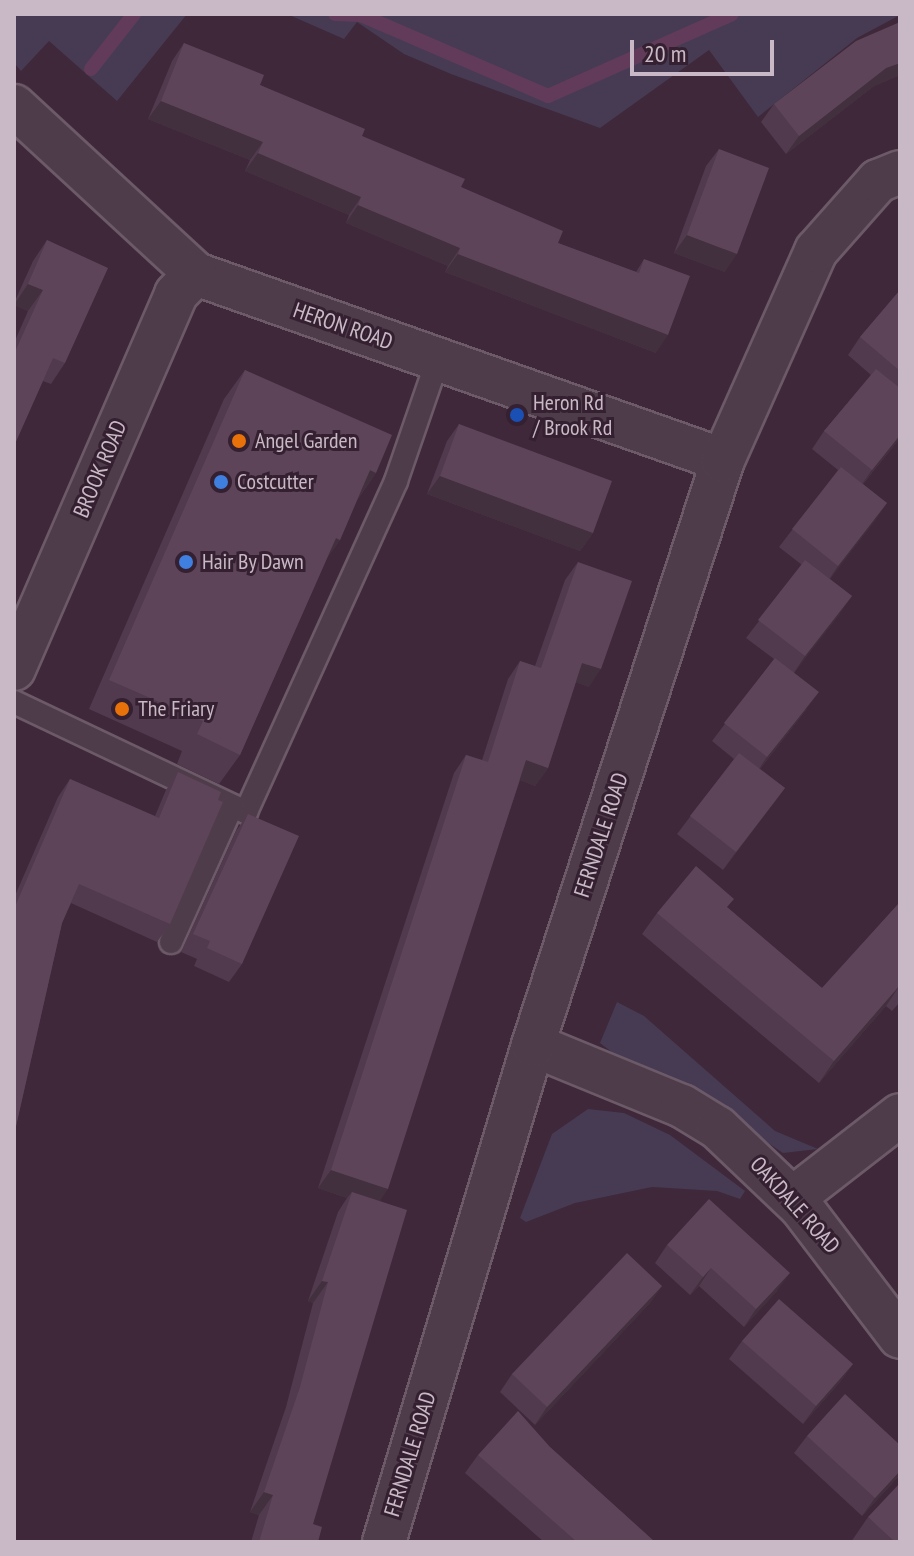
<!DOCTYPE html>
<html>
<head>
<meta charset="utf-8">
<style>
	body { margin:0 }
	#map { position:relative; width:914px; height:1556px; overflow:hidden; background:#3f283a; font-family:"PT Sans Narrow",sans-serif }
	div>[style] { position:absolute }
	.green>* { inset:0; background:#463b53 }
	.stream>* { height:14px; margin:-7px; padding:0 7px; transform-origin:7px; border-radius:7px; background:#623b5a }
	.roads { filter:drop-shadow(2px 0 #6c5a68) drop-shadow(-2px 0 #6c5a68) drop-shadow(0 2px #6c5a68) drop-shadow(0 -2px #6c5a68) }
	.service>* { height:22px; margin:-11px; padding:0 11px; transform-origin:11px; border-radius:11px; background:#4f3c4b }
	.minor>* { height:42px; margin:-21px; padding:0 21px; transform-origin:21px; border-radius:21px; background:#4f3c4b }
	.wall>* { inset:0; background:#513a4d }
	.shaded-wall>* { inset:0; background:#42303e }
	.building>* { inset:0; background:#5e4459 }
	.dots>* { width:22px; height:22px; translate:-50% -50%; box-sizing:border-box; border:4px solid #342030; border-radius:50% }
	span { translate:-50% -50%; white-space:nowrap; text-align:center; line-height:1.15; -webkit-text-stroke:6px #342030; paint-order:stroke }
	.street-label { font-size:22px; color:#c9b8c5 }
	.poi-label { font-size:22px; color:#c9b8c5 }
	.left { translate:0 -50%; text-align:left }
	.frame { position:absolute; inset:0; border:16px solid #c9b8c5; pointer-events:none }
	.scale { position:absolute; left:630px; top:40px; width:144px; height:36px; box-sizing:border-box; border:4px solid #c9b8c5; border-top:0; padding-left:10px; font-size:24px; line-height:28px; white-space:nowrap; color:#c9b8c5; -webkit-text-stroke:6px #342030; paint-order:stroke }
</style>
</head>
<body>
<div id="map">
	<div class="green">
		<div style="clip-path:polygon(14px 14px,187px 14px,117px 101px,49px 41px,21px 71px,14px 63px)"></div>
		<div style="clip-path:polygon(287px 14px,900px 14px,900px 15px,857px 38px,758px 117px,709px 50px,600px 128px,451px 74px,404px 54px,357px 22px,344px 39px)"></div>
		<div style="clip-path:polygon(617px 1002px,644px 1016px,775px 1131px,818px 1149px,783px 1153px,698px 1095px,613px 1053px,600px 1043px)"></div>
		<div style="clip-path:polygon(588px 1109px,624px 1113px,670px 1135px,745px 1191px,740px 1199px,717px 1191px,652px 1187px,575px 1203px,526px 1222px,520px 1218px,552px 1134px)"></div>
	</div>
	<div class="stream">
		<div style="left:335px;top:14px;width:26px;rotate:2deg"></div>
		<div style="left:361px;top:15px;width:204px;rotate:23.4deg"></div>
		<div style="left:548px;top:96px;width:201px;rotate:-24deg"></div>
		<div style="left:91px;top:69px;width:70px;rotate:-52deg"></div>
	</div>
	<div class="roads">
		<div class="service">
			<div style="left:14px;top:702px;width:257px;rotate:25.4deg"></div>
			<div style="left:246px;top:812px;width:363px;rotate:-65.6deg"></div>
			<div style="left:396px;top:481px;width:129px;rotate:-71deg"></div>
			<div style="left:171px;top:942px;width:149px;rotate:-65.8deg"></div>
		</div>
		<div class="minor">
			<div style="left:14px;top:106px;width:248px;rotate:42.7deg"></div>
			<div style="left:196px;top:274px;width:559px;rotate:19.44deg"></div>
			<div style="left:14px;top:669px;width:408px;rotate:-66.6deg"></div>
			<div style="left:176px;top:294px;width:28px;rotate:-45deg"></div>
			<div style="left:533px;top:1045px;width:161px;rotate:22.3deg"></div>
			<div style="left:682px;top:1106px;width:42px;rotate:31.4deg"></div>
			<div style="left:718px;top:1128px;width:115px;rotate:43.6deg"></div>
			<div style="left:801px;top:1207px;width:163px;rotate:52.7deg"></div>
			<div style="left:793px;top:1198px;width:135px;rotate:-37.8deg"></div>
			<div style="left:384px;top:1542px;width:519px;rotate:-73.31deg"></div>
			<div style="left:533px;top:1045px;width:615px;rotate:-72.01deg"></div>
			<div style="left:723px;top:460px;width:229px;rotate:-66deg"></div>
			<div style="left:816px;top:251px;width:94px;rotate:-48.5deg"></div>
			<div style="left:878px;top:181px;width:24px;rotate:-22deg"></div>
		</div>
	</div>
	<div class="wall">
		<div style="clip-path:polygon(900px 22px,900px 75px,874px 86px,786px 154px,761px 122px,774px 104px)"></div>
		<div style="clip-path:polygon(184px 43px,260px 85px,362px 136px,461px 187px,558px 243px,636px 272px,644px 259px,656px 353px,445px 272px,448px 266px,346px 223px,349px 215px,245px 171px,250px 160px,148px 119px,172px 61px)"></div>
		<div style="clip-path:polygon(719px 149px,725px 272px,674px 253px,706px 166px)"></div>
		<div style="clip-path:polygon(47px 240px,65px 363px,51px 384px,43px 381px,14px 446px,14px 343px,28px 311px,14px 305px,14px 303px,33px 261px)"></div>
		<div style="clip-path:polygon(900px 290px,900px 384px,898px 387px,900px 438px,863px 484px,887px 503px,830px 579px,852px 596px,794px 673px,806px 710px,760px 769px,785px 788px,723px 870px,677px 834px,734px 759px,712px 741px,774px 659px,746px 638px,802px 565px,779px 547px,838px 470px,812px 449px,824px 431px,871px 375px,848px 355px,860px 337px)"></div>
		<div style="clip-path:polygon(245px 370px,376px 473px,357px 500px,340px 540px,327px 558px,240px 755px,219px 784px,177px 764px,182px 751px,89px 709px,224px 399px)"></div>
		<div style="clip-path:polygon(459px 424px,593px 533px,580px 551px,427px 494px,447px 441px)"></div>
		<div style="clip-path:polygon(578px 562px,589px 687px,576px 682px,548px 768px,535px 786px,520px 780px,380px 1201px,313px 1524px,318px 1542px,251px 1542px,259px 1515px,250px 1512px,286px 1407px,313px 1303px,308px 1301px,338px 1212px,347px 1198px,318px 1188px,454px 773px,466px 755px,482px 760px,508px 679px,520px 661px,535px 666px,565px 580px)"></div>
		<div style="clip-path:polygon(178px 772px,170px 924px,157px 942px,71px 903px,62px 923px,14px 1135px,14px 898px,58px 797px,70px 779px,155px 816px,166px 790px)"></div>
		<div style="clip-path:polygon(248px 814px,242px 964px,229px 982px,194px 966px,197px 959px,181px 952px,236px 831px)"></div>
		<div style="clip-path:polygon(900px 902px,900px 1002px,892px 1011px,886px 1006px,819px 1083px,642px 934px,657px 913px,728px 908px,822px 988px)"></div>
		<div style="clip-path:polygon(667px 1245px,777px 1291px,744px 1327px,699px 1286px,690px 1295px,655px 1263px)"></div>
		<div style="clip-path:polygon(662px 1286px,650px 1303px,535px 1425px,500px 1392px,512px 1374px)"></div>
		<div style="clip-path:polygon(742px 1341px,853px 1364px,840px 1382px,803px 1424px,729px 1359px)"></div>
		<div style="clip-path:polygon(807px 1436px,900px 1445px,900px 1475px,862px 1516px,794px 1453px)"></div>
		<div style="clip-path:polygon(550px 1447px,655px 1542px,544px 1542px,465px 1473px,478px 1455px)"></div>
		<div style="clip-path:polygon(868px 1517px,900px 1542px,851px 1542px)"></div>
	</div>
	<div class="shaded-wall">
		<div style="clip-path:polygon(900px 63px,900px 75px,874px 86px,786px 154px,799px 136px,886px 68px)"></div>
		<div style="clip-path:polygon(161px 101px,263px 142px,250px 160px,148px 119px)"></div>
		<div style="clip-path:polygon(258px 153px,361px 197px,349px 215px,245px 171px)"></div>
		<div style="clip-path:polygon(358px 205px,460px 248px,448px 266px,346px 223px)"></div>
		<div style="clip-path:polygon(687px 235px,737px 254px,725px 272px,674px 253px)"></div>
		<div style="clip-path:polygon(458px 254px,668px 335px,656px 353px,445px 272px)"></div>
		<div style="clip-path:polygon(28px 284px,43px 290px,28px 311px,14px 305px)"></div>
		<div style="clip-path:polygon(900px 435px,900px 438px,859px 488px,872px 470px)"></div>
		<div style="clip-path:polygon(370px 470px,376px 473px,355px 502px)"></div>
		<div style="clip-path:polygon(440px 476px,593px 533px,580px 551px,427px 494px)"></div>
		<div style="clip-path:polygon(887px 503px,875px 521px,826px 584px,838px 566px)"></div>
		<div style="clip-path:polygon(336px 538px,340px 540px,319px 569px)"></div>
		<div style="clip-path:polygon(852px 596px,840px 614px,793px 674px,805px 656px)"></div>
		<div style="clip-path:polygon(582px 663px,601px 669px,589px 687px,570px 680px)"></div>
		<div style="clip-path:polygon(819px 692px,806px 710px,755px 775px,767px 757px)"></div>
		<div style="clip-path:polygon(526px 760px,548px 768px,535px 786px,514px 778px)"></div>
		<div style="clip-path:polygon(785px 788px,772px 806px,723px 870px,736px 852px)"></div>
		<div style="clip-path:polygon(900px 985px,886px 1006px,819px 1083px,834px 1061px)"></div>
		<div style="clip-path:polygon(331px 1170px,388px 1189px,376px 1207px,352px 1192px,347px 1198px,318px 1188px)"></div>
		<div style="clip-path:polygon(711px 1268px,699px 1286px,690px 1295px,703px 1277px)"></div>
		<div style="clip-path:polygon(790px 1273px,777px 1291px,744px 1327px,756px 1309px)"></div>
		<div style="clip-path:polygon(322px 1281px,328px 1282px,313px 1303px,308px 1301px)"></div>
		<div style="clip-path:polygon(662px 1286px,650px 1303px,535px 1425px,547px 1407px)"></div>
		<div style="clip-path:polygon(853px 1364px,840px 1382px,803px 1424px,816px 1406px)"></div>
		<div style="clip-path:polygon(900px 1471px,900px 1475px,862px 1516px,875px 1498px)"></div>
		<div style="clip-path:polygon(264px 1492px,273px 1495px,259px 1515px,250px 1512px)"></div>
	</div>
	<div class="building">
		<div style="clip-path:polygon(900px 22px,900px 63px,886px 68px,799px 136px,774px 104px,856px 41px)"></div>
		<div style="clip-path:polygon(184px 43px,264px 75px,260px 85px,365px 129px,362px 136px,465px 179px,461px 187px,563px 231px,558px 243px,639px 273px,644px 259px,690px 276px,668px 335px,458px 254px,460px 248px,358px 205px,361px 197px,258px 153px,263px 142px,161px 101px)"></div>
		<div style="clip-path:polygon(719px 149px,769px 168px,737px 254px,687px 235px)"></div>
		<div style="clip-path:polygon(47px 240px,108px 268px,65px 363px,53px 358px,14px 446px,14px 354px,43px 290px,28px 284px)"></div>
		<div style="clip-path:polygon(900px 290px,900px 371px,860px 337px)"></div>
		<div style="clip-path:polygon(876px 369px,900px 388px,900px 435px,872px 470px,824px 431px)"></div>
		<div style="clip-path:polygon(245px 370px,392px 435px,376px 473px,370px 470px,340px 540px,336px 538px,240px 755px,197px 734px,203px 721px,109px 680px)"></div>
		<div style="clip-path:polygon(459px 424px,612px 481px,593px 533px,440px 476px)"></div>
		<div style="clip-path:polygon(841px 467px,887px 503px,838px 566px,792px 529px)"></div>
		<div style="clip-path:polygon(805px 560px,852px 596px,805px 656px,758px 620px)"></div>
		<div style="clip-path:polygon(578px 562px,632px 581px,601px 669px,582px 663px,548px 768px,526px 760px,388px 1189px,331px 1170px,466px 755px,488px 762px,520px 661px,541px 668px)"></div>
		<div style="clip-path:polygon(775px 658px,819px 692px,767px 757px,724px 723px)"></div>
		<div style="clip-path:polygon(739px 753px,785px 788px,736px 852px,690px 816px)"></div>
		<div style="clip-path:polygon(178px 772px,221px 792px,218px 800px,223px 802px,170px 924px,79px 884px,62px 923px,14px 1135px,14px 909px,70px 779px,159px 818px)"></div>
		<div style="clip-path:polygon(248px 814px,299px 836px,242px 964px,207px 948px,210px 941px,193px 934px)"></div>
		<div style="clip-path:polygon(696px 866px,734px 899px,727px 907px,822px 988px,900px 902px,900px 985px,834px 1061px,657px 913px)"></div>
		<div style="clip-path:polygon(352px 1192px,407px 1210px,313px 1524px,322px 1527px,318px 1542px,259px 1542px,273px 1495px,264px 1492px,300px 1387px,328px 1282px,322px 1281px)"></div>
		<div style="clip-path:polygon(709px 1199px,790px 1273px,756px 1309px,711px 1268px,703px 1277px,667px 1245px)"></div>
		<div style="clip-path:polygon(627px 1253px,662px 1286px,547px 1407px,512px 1374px)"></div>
		<div style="clip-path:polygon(779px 1299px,853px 1364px,816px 1406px,742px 1341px)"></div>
		<div style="clip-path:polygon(845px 1394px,900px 1445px,900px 1471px,875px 1498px,807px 1436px)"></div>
		<div style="clip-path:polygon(518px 1411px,550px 1447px,655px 1542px,577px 1542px,478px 1455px)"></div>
		<div style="clip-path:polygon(900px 1483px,900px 1542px,895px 1542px,868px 1517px)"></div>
	</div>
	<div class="dots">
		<div style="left:517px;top:415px;background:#1a4fb4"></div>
		<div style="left:239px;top:441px;background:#e8710a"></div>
		<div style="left:221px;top:482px;background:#3f7fe0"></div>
		<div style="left:186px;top:562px;background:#3f7fe0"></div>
		<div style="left:122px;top:709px;background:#e8710a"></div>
	</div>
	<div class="street-label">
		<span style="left:343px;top:326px;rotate:19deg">HERON ROAD</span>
		<span style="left:100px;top:469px;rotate:-67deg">BROOK ROAD</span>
		<span style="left:601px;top:835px;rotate:-72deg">FERNDALE ROAD</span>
		<span style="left:795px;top:1205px;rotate:48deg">OAKDALE ROAD</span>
		<span style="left:410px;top:1454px;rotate:-73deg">FERNDALE ROAD</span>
	</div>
	<div class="poi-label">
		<span class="left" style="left:533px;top:415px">Heron Rd<br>/ Brook Rd</span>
		<span class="left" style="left:255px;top:441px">Angel Garden</span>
		<span class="left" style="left:237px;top:482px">Costcutter</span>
		<span class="left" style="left:202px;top:562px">Hair By Dawn</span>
		<span class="left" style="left:138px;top:709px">The Friary</span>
	</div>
	<div class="frame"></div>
	<div class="scale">20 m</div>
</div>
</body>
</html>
